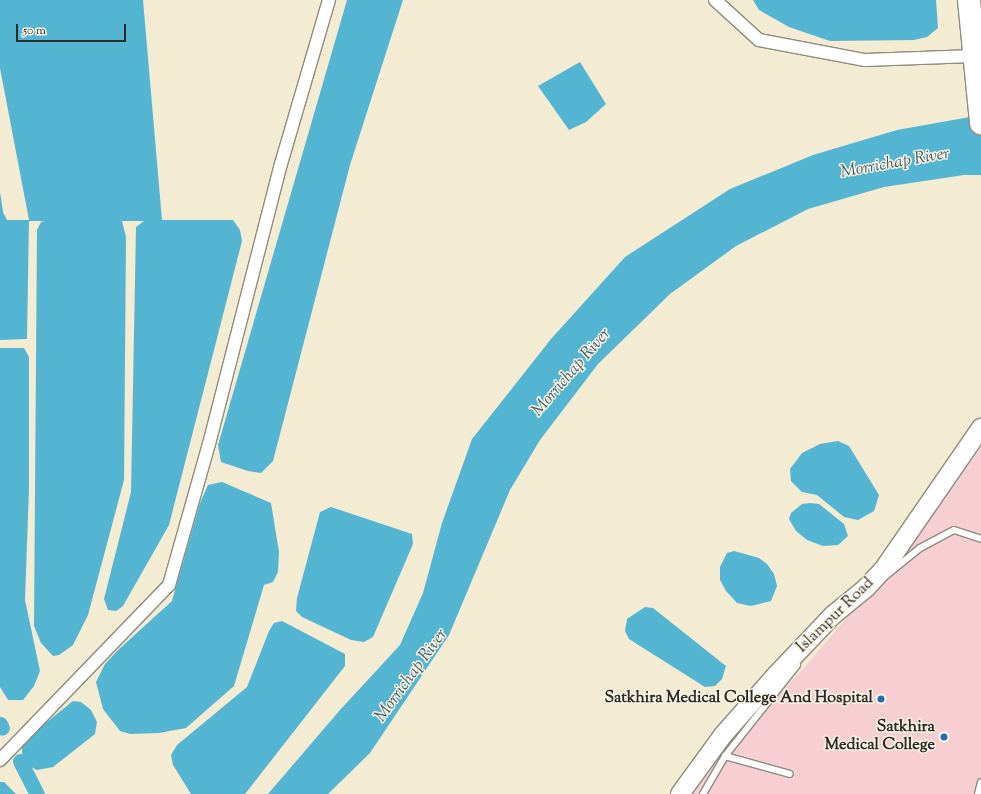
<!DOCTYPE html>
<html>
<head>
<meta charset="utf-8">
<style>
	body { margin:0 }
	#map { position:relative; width:981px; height:794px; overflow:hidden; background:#f3ebd2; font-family:"Sorts Mill Goudy",serif }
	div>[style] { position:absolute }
	.built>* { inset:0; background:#f7cfd3 }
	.water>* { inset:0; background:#54b5d3 }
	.canal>* { height:15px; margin:-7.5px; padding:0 7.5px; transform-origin:7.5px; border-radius:7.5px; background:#54b5d3 }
	.roads { filter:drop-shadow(1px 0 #8f8b7e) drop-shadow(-1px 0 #8f8b7e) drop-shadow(0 1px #8f8b7e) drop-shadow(0 -1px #8f8b7e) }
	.lane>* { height:6px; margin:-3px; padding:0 3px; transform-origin:3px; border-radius:3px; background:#fff }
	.street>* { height:12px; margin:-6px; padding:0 6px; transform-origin:6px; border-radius:6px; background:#fff }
	.secondary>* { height:18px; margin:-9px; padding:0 9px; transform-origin:9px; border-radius:9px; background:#fff }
	.highway>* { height:22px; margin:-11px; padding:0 11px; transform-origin:11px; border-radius:11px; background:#fff }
	.dots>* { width:11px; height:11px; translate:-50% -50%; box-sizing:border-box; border:2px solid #fcf5e5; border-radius:50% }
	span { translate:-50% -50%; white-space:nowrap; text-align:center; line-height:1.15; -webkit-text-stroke:3px #fcf5e5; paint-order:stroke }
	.street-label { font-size:16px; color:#2b2b2b }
	.poi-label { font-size:16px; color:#2b2b2b; font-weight:700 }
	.right { translate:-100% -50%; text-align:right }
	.water-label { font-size:17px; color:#395b66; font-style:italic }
	.scale { position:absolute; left:16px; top:24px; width:110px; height:18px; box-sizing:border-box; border:2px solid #2b2b2b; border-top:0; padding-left:5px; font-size:12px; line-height:14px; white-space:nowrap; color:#2b2b2b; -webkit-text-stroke:3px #fcf5e5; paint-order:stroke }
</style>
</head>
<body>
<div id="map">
	<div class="built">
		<div style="clip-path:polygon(981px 448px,981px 794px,685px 794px,803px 669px,887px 571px)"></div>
	</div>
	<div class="water">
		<div style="clip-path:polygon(0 0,143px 0,162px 220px,233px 220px,240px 230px,242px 241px,169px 525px,123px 606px,116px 611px,108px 610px,104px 599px,131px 492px,136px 227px,144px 221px,122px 221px,126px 237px,124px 480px,88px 615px,73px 645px,59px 655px,53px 656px,41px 643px,34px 626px,37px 230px,41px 222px,45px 221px,29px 221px,27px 339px,0 340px,0 192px,3px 212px,7px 220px,29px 220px,0 68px)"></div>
		<div style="clip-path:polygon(347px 0,403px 0,350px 165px,273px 461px,261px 473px,248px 471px,221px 462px,218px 445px)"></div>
		<div style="clip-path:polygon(753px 0,936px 0,938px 28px,927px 37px,914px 40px,830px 41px,789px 27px,759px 10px)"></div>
		<div style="clip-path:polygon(580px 62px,606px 104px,586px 122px,569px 130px,538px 86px)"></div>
		<div style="clip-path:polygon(981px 115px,981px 175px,964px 175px,884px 187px,808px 209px,736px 246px,670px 294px,598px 364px,540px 440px,510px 490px,449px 635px,370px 753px,328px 794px,268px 794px,340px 710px,400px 645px,423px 593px,442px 523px,472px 439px,551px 339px,625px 257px,730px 189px,813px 155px,897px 130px)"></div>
		<div style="clip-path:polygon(0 348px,24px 348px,29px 357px,29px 489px,25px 600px,40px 671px,34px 686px,23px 700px,8px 700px,0 687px)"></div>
		<div style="clip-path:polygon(838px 441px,849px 446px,879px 495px,874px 511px,858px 520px,844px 517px,817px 495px,802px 492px,791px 481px,790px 469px,802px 453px,820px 444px)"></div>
		<div style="clip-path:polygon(222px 482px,271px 503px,279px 552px,278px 572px,273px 582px,264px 585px,234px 686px,186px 728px,159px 733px,130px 734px,120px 731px,103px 709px,96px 682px,105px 664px,118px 650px,172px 601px,200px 503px,208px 485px)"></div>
		<div style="clip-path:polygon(810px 503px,819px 504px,844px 524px,848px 536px,838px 545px,823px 546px,807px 540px,796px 531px,789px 519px,791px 513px,802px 504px)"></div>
		<div style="clip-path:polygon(331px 507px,412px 534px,413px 544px,373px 637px,364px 642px,351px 640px,302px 617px,296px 611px,297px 598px,320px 512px)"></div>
		<div style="clip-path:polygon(734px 551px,759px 558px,767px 564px,774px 574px,777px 586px,771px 601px,751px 606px,737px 603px,726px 591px,720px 580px,720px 567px,727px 553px)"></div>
		<div style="clip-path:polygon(645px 607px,653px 608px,726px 666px,722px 679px,715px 686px,705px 687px,629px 639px,625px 631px,627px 619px)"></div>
		<div style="clip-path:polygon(282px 621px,345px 654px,345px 666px,245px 794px,191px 794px,173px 765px,171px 755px,177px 745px,247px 687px,269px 631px,274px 623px)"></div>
		<div style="clip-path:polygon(73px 701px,81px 702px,91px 710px,97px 722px,95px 734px,53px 767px,37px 770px,29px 766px,22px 753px,22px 747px,27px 738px)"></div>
		<div style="clip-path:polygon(0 782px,4px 782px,16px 794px,0 794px)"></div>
	</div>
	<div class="canal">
		<div style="left:0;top:724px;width:4px;rotate:63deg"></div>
		<div style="left:20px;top:761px;width:37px;rotate:63deg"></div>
	</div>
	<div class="roads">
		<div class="lane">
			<div style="left:888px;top:574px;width:41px;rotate:-39.1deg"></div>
			<div style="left:920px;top:548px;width:38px;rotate:-28deg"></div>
			<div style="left:954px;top:530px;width:28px;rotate:18deg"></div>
			<div style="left:725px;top:756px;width:67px;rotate:15.5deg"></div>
			<div style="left:703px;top:794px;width:44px;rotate:-59.9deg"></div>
			<div style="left:725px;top:756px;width:116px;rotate:-51.6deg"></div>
			<div style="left:978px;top:794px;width:12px;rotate:-76deg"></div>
		</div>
		<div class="street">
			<div style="left:715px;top:0;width:59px;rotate:42.3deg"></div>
			<div style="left:759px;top:40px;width:108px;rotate:10.7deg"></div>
			<div style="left:865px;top:60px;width:109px;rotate:-2.1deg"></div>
			<div style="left:0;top:760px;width:243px;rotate:-46deg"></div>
			<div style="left:169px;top:585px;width:147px;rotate:-74.2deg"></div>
			<div style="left:209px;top:444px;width:289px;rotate:-75.6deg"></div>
			<div style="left:281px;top:164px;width:171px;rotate:-73.7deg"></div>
		</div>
		<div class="secondary">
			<div style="left:680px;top:794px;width:73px;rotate:-53.9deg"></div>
			<div style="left:723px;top:735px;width:81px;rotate:-48.5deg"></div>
			<div style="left:777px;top:674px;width:81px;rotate:-46.5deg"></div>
			<div style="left:833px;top:615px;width:43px;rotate:-39.3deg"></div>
			<div style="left:866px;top:588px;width:25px;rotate:-47deg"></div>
			<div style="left:883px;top:570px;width:173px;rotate:-55.4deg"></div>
		</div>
		<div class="highway">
			<div style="left:969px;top:0;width:124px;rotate:84.4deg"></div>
		</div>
	</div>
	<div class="dots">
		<div style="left:881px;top:699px;background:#1f6fb2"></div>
		<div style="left:944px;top:737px;background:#1f6fb2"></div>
	</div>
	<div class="street-label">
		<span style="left:836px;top:616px;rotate:-44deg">Islampur Road</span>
	</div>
	<div class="poi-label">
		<span class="right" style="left:873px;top:699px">Satkhira Medical College And Hospital</span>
		<span class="right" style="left:935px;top:737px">Satkhira<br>Medical College</span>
	</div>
	<div class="water-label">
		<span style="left:895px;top:164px;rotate:-10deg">Morrichap River</span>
		<span style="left:572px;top:373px;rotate:-49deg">Morrichap River</span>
		<span style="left:412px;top:676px;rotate:-54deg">Morrichap River</span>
	</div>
	<div class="scale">50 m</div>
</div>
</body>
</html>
